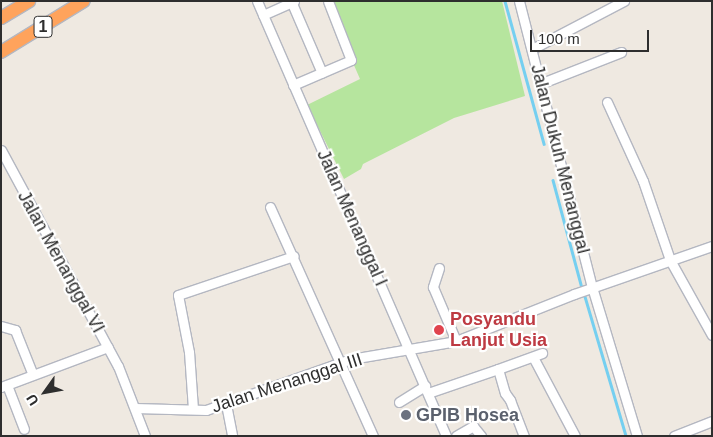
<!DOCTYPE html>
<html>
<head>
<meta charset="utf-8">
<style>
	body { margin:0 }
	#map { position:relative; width:713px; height:437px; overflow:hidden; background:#efe9e1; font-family:Helvetica,sans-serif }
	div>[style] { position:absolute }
	.green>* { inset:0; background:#b6e59e }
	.stream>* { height:2.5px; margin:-1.25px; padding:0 1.25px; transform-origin:1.25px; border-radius:1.25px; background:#75cff0 }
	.roads { filter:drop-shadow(1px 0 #b4b7c1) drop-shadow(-1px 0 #b4b7c1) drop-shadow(0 1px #b4b7c1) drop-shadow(0 -1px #b4b7c1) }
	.minor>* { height:9px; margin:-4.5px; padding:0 4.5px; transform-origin:4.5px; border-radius:4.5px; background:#fff }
	.highway>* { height:12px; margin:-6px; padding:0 6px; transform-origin:6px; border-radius:6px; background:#ffa35c }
	.dots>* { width:14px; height:14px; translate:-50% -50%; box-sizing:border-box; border:2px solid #fff; border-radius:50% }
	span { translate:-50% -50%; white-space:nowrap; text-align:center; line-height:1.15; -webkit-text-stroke:4.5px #fff; paint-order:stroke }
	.shield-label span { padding:1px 4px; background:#fff; border:1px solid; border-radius:4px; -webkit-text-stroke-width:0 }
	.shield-label { font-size:16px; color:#2e2e2e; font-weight:700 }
	.street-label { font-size:18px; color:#2e2e2e }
	.health-label { font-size:18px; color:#be3a42; font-weight:700 }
	.left { translate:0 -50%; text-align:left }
	.worship-label { font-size:18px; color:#5b616d; font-weight:700 }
	.frame { position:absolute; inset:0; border:2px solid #2e2e2e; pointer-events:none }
	.north { position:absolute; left:20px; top:367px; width:50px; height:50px; -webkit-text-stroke:4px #fff; paint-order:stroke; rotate:238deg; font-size:14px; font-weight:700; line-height:20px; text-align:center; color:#2e2e2e }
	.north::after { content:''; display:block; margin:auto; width:18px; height:22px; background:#2e2e2e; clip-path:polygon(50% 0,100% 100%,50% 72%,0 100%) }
	.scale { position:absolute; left:530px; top:30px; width:119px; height:22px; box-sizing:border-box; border:2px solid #2e2e2e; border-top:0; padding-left:6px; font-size:15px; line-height:18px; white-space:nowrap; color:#2e2e2e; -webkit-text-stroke:4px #fff; paint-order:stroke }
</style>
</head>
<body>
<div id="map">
	<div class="green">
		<div style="clip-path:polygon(326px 1px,502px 1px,525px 96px,454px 118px,363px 164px,361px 169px,344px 179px,307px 105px,360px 79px)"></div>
	</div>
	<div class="stream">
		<div style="left:505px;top:1px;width:148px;rotate:74.7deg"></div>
		<div style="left:553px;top:180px;width:112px;rotate:75deg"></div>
		<div style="left:584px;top:293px;width:149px;rotate:73.6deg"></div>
	</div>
	<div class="roads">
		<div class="minor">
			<div style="left:257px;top:1px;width:474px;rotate:66.5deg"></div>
			<div style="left:291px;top:1px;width:78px;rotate:66.7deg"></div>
			<div style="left:519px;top:1px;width:295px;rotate:75.7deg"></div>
			<div style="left:592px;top:287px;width:156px;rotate:73.2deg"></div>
			<div style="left:263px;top:15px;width:34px;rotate:-24deg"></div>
			<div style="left:532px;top:49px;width:104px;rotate:-27.6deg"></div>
			<div style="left:542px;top:83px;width:85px;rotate:-21.4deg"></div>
			<div style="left:293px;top:85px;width:63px;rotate:-23.3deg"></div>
			<div style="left:351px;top:60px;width:63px;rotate:-111.3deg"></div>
			<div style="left:607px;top:102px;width:87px;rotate:65.5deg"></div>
			<div style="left:643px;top:181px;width:83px;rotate:71.1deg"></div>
			<div style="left:670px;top:260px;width:86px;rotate:60.8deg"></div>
			<div style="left:1px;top:150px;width:246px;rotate:61.6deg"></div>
			<div style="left:118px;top:366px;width:75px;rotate:68.9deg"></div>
			<div style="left:270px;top:207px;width:251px;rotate:65.8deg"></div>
			<div style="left:439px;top:268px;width:20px;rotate:108deg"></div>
			<div style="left:433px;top:287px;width:59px;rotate:66.9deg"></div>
			<div style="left:1px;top:326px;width:15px;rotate:16deg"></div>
			<div style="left:15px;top:330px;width:48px;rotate:68.2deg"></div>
			<div style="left:533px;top:357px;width:89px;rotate:62deg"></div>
			<div style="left:498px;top:369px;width:47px;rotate:-20deg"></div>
			<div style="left:7px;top:385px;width:47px;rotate:68.9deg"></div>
			<div style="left:1px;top:387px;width:114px;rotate:-20.5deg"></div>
			<div style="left:428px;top:393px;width:74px;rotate:-18.9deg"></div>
			<div style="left:498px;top:369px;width:25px;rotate:74deg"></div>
			<div style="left:505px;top:393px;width:9px;rotate:54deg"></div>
			<div style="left:510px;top:400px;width:39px;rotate:69deg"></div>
			<div style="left:399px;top:402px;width:31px;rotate:-32deg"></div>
			<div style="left:226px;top:404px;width:33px;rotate:79deg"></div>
			<div style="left:135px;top:408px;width:71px;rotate:1.6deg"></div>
			<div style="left:206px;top:410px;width:154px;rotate:-19.4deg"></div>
			<div style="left:351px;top:359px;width:107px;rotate:-9.7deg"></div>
			<div style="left:456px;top:341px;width:127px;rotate:-21.7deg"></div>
			<div style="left:574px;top:294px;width:146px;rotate:-19.2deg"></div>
			<div style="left:193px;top:409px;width:57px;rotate:-94deg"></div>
			<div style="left:189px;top:352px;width:58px;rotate:-100.9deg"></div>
			<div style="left:178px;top:295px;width:122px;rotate:-18.6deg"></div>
			<div style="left:456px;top:436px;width:20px;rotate:-30deg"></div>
			<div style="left:473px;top:426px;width:13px;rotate:51deg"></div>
			<div style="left:674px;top:436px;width:41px;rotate:-21.5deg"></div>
		</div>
		<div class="highway">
			<div style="left:1px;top:18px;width:33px;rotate:-31deg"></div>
			<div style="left:1px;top:52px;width:97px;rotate:-31.6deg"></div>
		</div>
	</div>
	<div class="dots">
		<div style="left:439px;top:330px;background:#e0444e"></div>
		<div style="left:406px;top:415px;background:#6b7280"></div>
	</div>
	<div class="shield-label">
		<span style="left:43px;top:27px">1</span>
	</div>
	<div class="street-label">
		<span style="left:560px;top:159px;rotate:76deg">Jalan Dukuh Menanggal</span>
		<span style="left:352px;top:218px;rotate:66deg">Jalan Menanggal I</span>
		<span style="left:61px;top:262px;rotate:61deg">Jalan Menanggal VI</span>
		<span style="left:287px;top:383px;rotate:-18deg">Jalan Menanggal III</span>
	</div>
	<div class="health-label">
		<span class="left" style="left:450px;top:330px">Posyandu<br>Lanjut Usia</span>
	</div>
	<div class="worship-label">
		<span class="left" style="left:416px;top:415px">GPIB Hosea</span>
	</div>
	<div class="frame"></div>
	<div class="north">U</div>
	<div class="scale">100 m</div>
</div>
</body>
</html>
